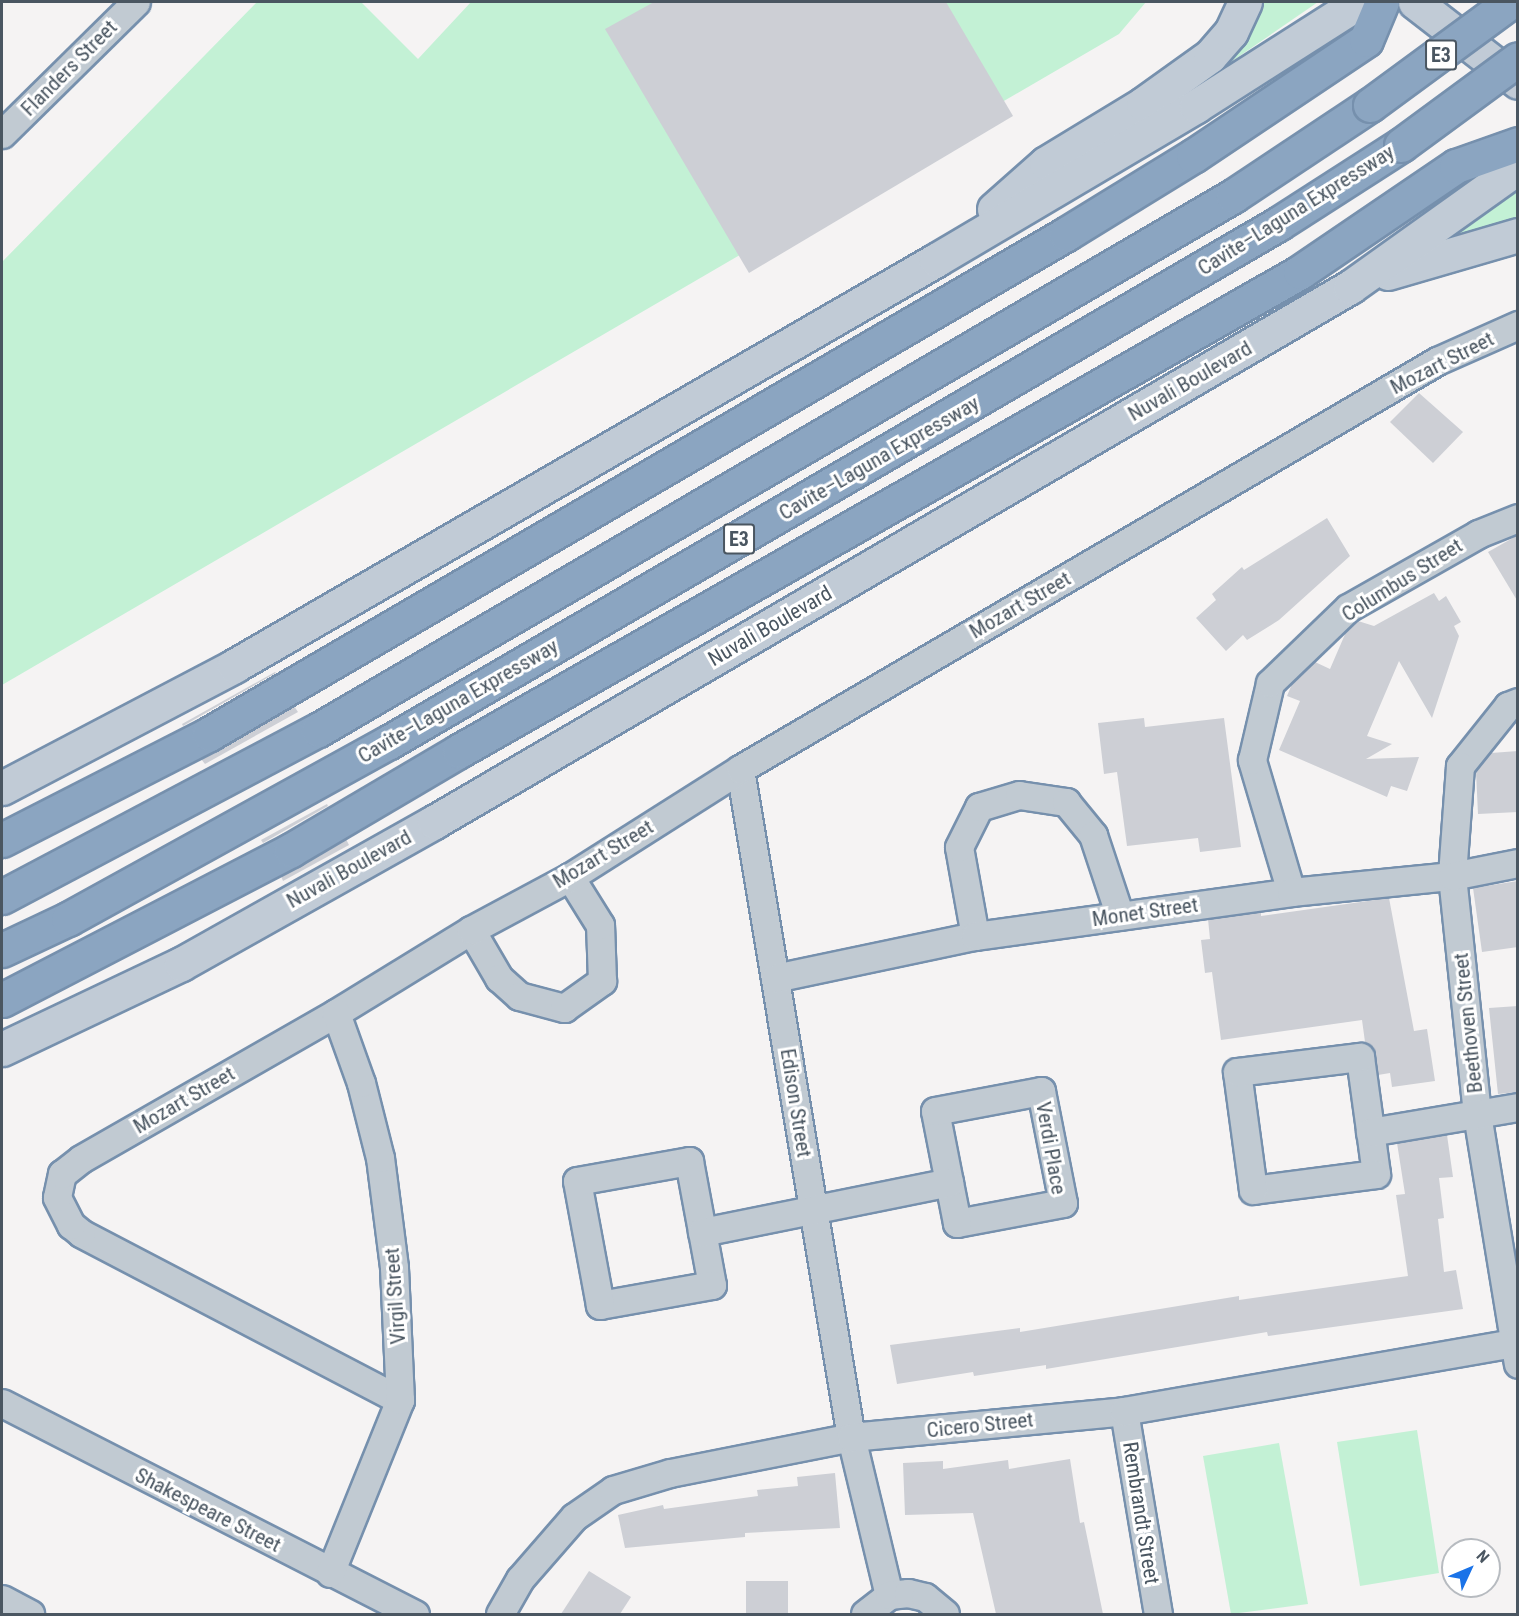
<!DOCTYPE html>
<html>
<head>
<meta charset="utf-8">
<style>
	body { margin:0 }
	#map { position:relative; width:1519px; height:1616px; overflow:hidden; background:#f5f3f3; font-family:"Roboto Condensed",sans-serif }
	div>[style] { position:absolute }
	.green>* { inset:0; background:#c3f1d5 }
	.building>* { inset:0; background:#cdcfd5 }
	.roads { filter:drop-shadow(2px 0 #7690ad) drop-shadow(-2px 0 #7690ad) drop-shadow(0 2px #7690ad) drop-shadow(0 -2px #7690ad) }
	.minor>* { height:27px; margin:-13.5px; padding:0 13.5px; transform-origin:13.5px; border-radius:13.5px; background:#c1cad2 }
	.secondary>* { height:33px; margin:-16.5px; padding:0 16.5px; transform-origin:16.5px; border-radius:16.5px; background:#c1cbd6 }
	.motorway>* { height:33px; margin:-16.5px; padding:0 16.5px; transform-origin:16.5px; border-radius:16.5px; background:#8ba5c1 }
	.bridges { filter:drop-shadow(2px 0 #7690ad) drop-shadow(-2px 0 #7690ad) drop-shadow(0 2px #7690ad) drop-shadow(0 -2px #7690ad) }
	.motorway-bridge>* { height:33px; margin:-16.5px; padding:0 16.5px; transform-origin:16.5px; border-radius:16.5px; background:#8ba5c1 }
	span { translate:-50% -50%; white-space:nowrap; text-align:center; line-height:1.15; -webkit-text-stroke:6px #fff; paint-order:stroke }
	.shield-label span { padding:2px 4px; background:#fff; border:2px solid; border-radius:4px; -webkit-text-stroke-width:0 }
	.shield-label { font-size:20px; color:#4a5661; font-weight:700 }
	.street-label { font-size:21px; color:#4a5661 }
	.frame { position:absolute; inset:0; border:3px solid #4a5661; pointer-events:none }
	.north { position:absolute; left:1441px; top:1538px; width:60px; height:60px; box-sizing:border-box; background:#fff; border:2px solid #b7bbc0; border-radius:50%; rotate:46deg; font-size:16px; font-weight:700; line-height:24px; text-align:center; color:#4a5661 }
	.north::after { content:''; display:block; margin:auto; width:21px; height:27px; background:#1a73e8; clip-path:polygon(50% 0,100% 100%,50% 72%,0 100%) }
</style>
</head>
<body>
<div id="map">
	<div class="green">
		<div style="clip-path:polygon(257px 2px,361px 2px,418px 59px,471px 2px,1146px 2px,1119px 34px,2px 685px,2px 262px)"></div>
		<div style="clip-path:polygon(1259px 2px,1318px 2px,1209px 77px)"></div>
		<div style="clip-path:polygon(1517px 191px,1517px 219px,1450px 240px)"></div>
		<div style="clip-path:polygon(1417px 1430px,1439px 1573px,1360px 1586px,1337px 1442px)"></div>
		<div style="clip-path:polygon(1279px 1443px,1308px 1604px,1231px 1614px,1203px 1456px)"></div>
	</div>
	<div class="building">
		<div style="clip-path:polygon(654px 2px,946px 2px,1013px 116px,749px 273px,605px 29px)"></div>
		<div style="clip-path:polygon(1419px 393px,1463px 432px,1433px 463px,1390px 422px)"></div>
		<div style="clip-path:polygon(1327px 518px,1350px 556px,1279px 620px,1247px 640px,1243px 635px,1226px 651px,1196px 618px,1216px 600px,1212px 594px,1242px 567px,1244px 570px)"></div>
		<div style="clip-path:polygon(1518px 535px,1518px 602px,1488px 552px)"></div>
		<div style="clip-path:polygon(1434px 593px,1439px 601px,1446px 596px,1461px 622px,1454px 626px,1459px 636px,1432px 718px,1399px 661px,1367px 736px,1392px 744px,1366px 759px,1419px 757px,1407px 791px,1391px 786px,1387px 797px,1279px 750px,1300px 701px,1287px 696px,1292px 684px,1315px 662px,1330px 669px,1346px 632px,1358px 621px,1374px 626px)"></div>
		<div style="clip-path:polygon(275px 672px,276px 673px,183px 726px,182px 724px)"></div>
		<div style="clip-path:polygon(294px 706px,298px 712px,205px 764px,201px 759px)"></div>
		<div style="clip-path:polygon(1144px 718px,1145px 727px,1224px 718px,1241px 847px,1200px 852px,1198px 838px,1127px 846px,1117px 772px,1104px 774px,1098px 723px)"></div>
		<div style="clip-path:polygon(1518px 751px,1518px 812px,1478px 814px,1476px 772px,1491px 753px)"></div>
		<div style="clip-path:polygon(327px 804px,328px 806px,263px 843px,261px 840px)"></div>
		<div style="clip-path:polygon(346px 839px,349px 845px,283px 881px,281px 876px)"></div>
		<div style="clip-path:polygon(1518px 881px,1518px 947px,1482px 952px,1473px 888px)"></div>
		<div style="clip-path:polygon(1389px 898px,1414px 1031px,1427px 1029px,1435px 1081px,1392px 1087px,1390px 1073px,1378px 1075px,1375px 1054px,1365px 1042px,1362px 1020px,1221px 1040px,1212px 972px,1205px 973px,1201px 940px,1210px 939px,1208px 919px,1261px 912px,1261px 916px)"></div>
		<div style="clip-path:polygon(1518px 1006px,1518px 1092px,1498px 1094px,1489px 1008px)"></div>
		<div style="clip-path:polygon(1447px 1135px,1453px 1177px,1439px 1178px,1444px 1218px,1438px 1219px,1444px 1272px,1456px 1270px,1463px 1309px,1268px 1336px,1267px 1332px,1046px 1369px,1046px 1365px,974px 1376px,973px 1372px,897px 1384px,890px 1345px,1020px 1328px,1020px 1332px,1239px 1296px,1239px 1300px,1408px 1276px,1396px 1195px,1405px 1194px,1397px 1143px)"></div>
		<div style="clip-path:polygon(1070px 1459px,1080px 1523px,1084px 1522px,1103px 1614px,996px 1614px,973px 1513px,905px 1515px,903px 1463px,943px 1461px,943px 1469px,1008px 1460px,1009px 1469px)"></div>
		<div style="clip-path:polygon(835px 1473px,840px 1528px,745px 1533px,745px 1537px,625px 1548px,618px 1515px,663px 1505px,664px 1509px,758px 1496px,757px 1490px,798px 1486px,797px 1477px)"></div>
		<div style="clip-path:polygon(589px 1571px,631px 1597px,620px 1614px,561px 1614px)"></div>
		<div style="clip-path:polygon(746px 1581px,788px 1581px,788px 1614px,746px 1614px)"></div>
	</div>
	<div class="roads">
		<div class="minor">
			<div style="left:2px;top:134px;width:188px;rotate:-44.6deg"></div>
			<div style="left:1518px;top:702px;width:11px;rotate:158deg"></div>
			<div style="left:1508px;top:706px;width:77px;rotate:128.7deg"></div>
			<div style="left:1460px;top:766px;width:110px;rotate:94.2deg"></div>
			<div style="left:1452px;top:876px;width:239px;rotate:84deg"></div>
			<div style="left:1477px;top:1114px;width:253px;rotate:80.7deg"></div>
			<div style="left:740px;top:769px;width:677px;rotate:80.57deg"></div>
			<div style="left:851px;top:1437px;width:163px;rotate:76.5deg"></div>
			<div style="left:1291px;top:892px;width:138px;rotate:-106.5deg"></div>
			<div style="left:1252px;top:760px;width:79px;rotate:-76.8deg"></div>
			<div style="left:1270px;top:683px;width:108px;rotate:-43.9deg"></div>
			<div style="left:1348px;top:608px;width:150px;rotate:-29.6deg"></div>
			<div style="left:1478px;top:534px;width:43px;rotate:-21.8deg"></div>
			<div style="left:471px;top:930px;width:56px;rotate:59.7deg"></div>
			<div style="left:499px;top:978px;width:27px;rotate:42deg"></div>
			<div style="left:519px;top:996px;width:47px;rotate:14.9deg"></div>
			<div style="left:564px;top:1008px;width:47px;rotate:-35.4deg"></div>
			<div style="left:602px;top:981px;width:56px;rotate:-92deg"></div>
			<div style="left:600px;top:925px;width:57px;rotate:-122deg"></div>
			<div style="left:975px;top:936px;width:90px;rotate:-100.2deg"></div>
			<div style="left:959px;top:847px;width:45px;rotate:-63.4deg"></div>
			<div style="left:979px;top:807px;width:42px;rotate:-16.7deg"></div>
			<div style="left:1019px;top:795px;width:48px;rotate:8.5deg"></div>
			<div style="left:1066px;top:802px;width:43px;rotate:50.7deg"></div>
			<div style="left:1093px;top:835px;width:85px;rotate:71.6deg"></div>
			<div style="left:775px;top:978px;width:204px;rotate:-11.9deg"></div>
			<div style="left:975px;top:936px;width:319px;rotate:-7.9deg"></div>
			<div style="left:1291px;top:892px;width:162px;rotate:-5.7deg"></div>
			<div style="left:1452px;top:876px;width:67px;rotate:-11.1deg"></div>
			<div style="left:1360px;top:1057px;width:118px;rotate:82.2deg"></div>
			<div style="left:1376px;top:1174px;width:124px;rotate:172.6deg"></div>
			<div style="left:1253px;top:1190px;width:119px;rotate:-97.7deg"></div>
			<div style="left:1237px;top:1072px;width:124px;rotate:-7deg"></div>
			<div style="left:1041px;top:1091px;width:114px;rotate:78.9deg"></div>
			<div style="left:1063px;top:1203px;width:108px;rotate:169.3deg"></div>
			<div style="left:957px;top:1223px;width:114px;rotate:-101.1deg"></div>
			<div style="left:935px;top:1111px;width:108px;rotate:-10.7deg"></div>
			<div style="left:1370px;top:1132px;width:150px;rotate:-9.6deg"></div>
			<div style="left:689px;top:1161px;width:126px;rotate:79.5deg"></div>
			<div style="left:712px;top:1285px;width:114px;rotate:169.9deg"></div>
			<div style="left:600px;top:1305px;width:126px;rotate:-100.5deg"></div>
			<div style="left:577px;top:1181px;width:114px;rotate:-10.1deg"></div>
			<div style="left:702px;top:1232px;width:252px;rotate:-11.4deg"></div>
			<div style="left:400px;top:1400px;width:360px;rotate:-152.4deg"></div>
			<div style="left:81px;top:1233px;width:13px;rotate:-141deg"></div>
			<div style="left:71px;top:1225px;width:31px;rotate:-117deg"></div>
			<div style="left:57px;top:1197px;width:24px;rotate:-78deg"></div>
			<div style="left:62px;top:1174px;width:24px;rotate:-38deg"></div>
			<div style="left:81px;top:1159px;width:294px;rotate:-29.8deg"></div>
			<div style="left:336px;top:1013px;width:158px;rotate:-31.6deg"></div>
			<div style="left:471px;top:930px;width:112px;rotate:-28.2deg"></div>
			<div style="left:570px;top:877px;width:201px;rotate:-32.4deg"></div>
			<div style="left:740px;top:769px;width:808px;rotate:-30.34deg"></div>
			<div style="left:1437px;top:361px;width:89px;rotate:-24deg"></div>
			<div style="left:2px;top:1403px;width:464px;rotate:27.1deg"></div>
			<div style="left:1124px;top:1411px;width:206px;rotate:80.5deg"></div>
			<div style="left:330px;top:1573px;width:187px;rotate:-68deg"></div>
			<div style="left:400px;top:1400px;width:133px;rotate:-92.6deg"></div>
			<div style="left:394px;top:1267px;width:110px;rotate:-97.3deg"></div>
			<div style="left:380px;top:1158px;width:77px;rotate:-104.2deg"></div>
			<div style="left:361px;top:1083px;width:74px;rotate:-109.7deg"></div>
			<div style="left:2px;top:1599px;width:32px;rotate:28deg"></div>
			<div style="left:500px;top:1614px;width:40px;rotate:-60.3deg"></div>
			<div style="left:520px;top:1579px;width:82px;rotate:-48.9deg"></div>
			<div style="left:574px;top:1517px;width:47px;rotate:-34.7deg"></div>
			<div style="left:613px;top:1490px;width:59px;rotate:-16.6deg"></div>
			<div style="left:670px;top:1473px;width:185px;rotate:-11.2deg"></div>
			<div style="left:851px;top:1437px;width:274px;rotate:-5.4deg"></div>
			<div style="left:1124px;top:1411px;width:400px;rotate:-9.9deg"></div>
			<div style="left:865px;top:1614px;width:31px;rotate:-38deg"></div>
			<div style="left:889px;top:1595px;width:19px;rotate:-6deg"></div>
			<div style="left:908px;top:1593px;width:17px;rotate:13deg"></div>
			<div style="left:925px;top:1597px;width:26px;rotate:40deg"></div>
		</div>
		<div class="secondary">
			<div style="left:1415px;top:2px;width:130px;rotate:37.8deg"></div>
			<div style="left:994px;top:209px;width:69px;rotate:-41.5deg"></div>
			<div style="left:1046px;top:163px;width:114px;rotate:-31.3deg"></div>
			<div style="left:1143px;top:104px;width:82px;rotate:-35.6deg"></div>
			<div style="left:1210px;top:56px;width:32px;rotate:-49deg"></div>
			<div style="left:1231px;top:32px;width:33px;rotate:-65deg"></div>
			<div style="left:1388px;top:273px;width:135px;rotate:-16.3deg"></div>
			<div style="left:2px;top:788px;width:262px;rotate:-27.7deg"></div>
			<div style="left:234px;top:666px;width:811px;rotate:-30.04deg"></div>
			<div style="left:936px;top:260px;width:302px;rotate:-30.6deg"></div>
			<div style="left:1196px;top:106px;width:193px;rotate:-32.5deg"></div>
			<div style="left:2px;top:1049px;width:198px;rotate:-25.4deg"></div>
			<div style="left:181px;top:964px;width:290px;rotate:-29.3deg"></div>
			<div style="left:434px;top:822px;width:1061px;rotate:-30.29deg"></div>
			<div style="left:1350px;top:287px;width:206px;rotate:-35.5deg"></div>
		</div>
		<div class="motorway">
			<div style="left:2px;top:840px;width:233px;rotate:-27.1deg"></div>
			<div style="left:209px;top:734px;width:992px;rotate:-30.26deg"></div>
			<div style="left:1066px;top:234px;width:149px;rotate:-31.6deg"></div>
			<div style="left:1193px;top:156px;width:208px;rotate:-33.8deg"></div>
			<div style="left:1366px;top:40px;width:41px;rotate:-67.2deg"></div>
			<div style="left:2px;top:897px;width:357px;rotate:-27.9deg"></div>
			<div style="left:318px;top:730px;width:1059px;rotate:-30.27deg"></div>
			<div style="left:1233px;top:196px;width:164px;rotate:-33.6deg"></div>
			<div style="left:2px;top:950px;width:73px;rotate:-25.2deg"></div>
			<div style="left:68px;top:919px;width:367px;rotate:-28.9deg"></div>
			<div style="left:389px;top:742px;width:1029px;rotate:-30.23deg"></div>
			<div style="left:1278px;top:224px;width:146px;rotate:-32.7deg"></div>
			<div style="left:2px;top:1000px;width:326px;rotate:-27.4deg"></div>
			<div style="left:291px;top:850px;width:195px;rotate:-30.5deg"></div>
			<div style="left:459px;top:751px;width:968px;rotate:-29.66deg"></div>
			<div style="left:1300px;top:272px;width:189px;rotate:-34.2deg"></div>
			<div style="left:1456px;top:166px;width:66px;rotate:-19.5deg"></div>
		</div>
	</div>
	<div class="bridges">
		<div class="motorway-bridge">
			<div style="left:1370px;top:105px;width:174px;rotate:-36.3deg"></div>
			<div style="left:1401px;top:145px;width:145px;rotate:-36.3deg"></div>
		</div>
	</div>
	<div class="shield-label">
		<span style="left:1441px;top:55px">E3</span>
		<span style="left:739px;top:539px">E3</span>
	</div>
	<div class="street-label">
		<span style="left:69px;top:68px;rotate:-45deg">Flanders Street</span>
		<span style="left:1296px;top:210px;rotate:-32deg">Cavite–Laguna Expressway</span>
		<span style="left:1442px;top:363px;rotate:-27deg">Mozart Street</span>
		<span style="left:1190px;top:381px;rotate:-30deg">Nuvali Boulevard</span>
		<span style="left:879px;top:458px;rotate:-30deg">Cavite–Laguna Expressway</span>
		<span style="left:1402px;top:580px;rotate:-32deg">Columbus Street</span>
		<span style="left:1020px;top:605px;rotate:-30deg">Mozart Street</span>
		<span style="left:770px;top:626px;rotate:-30deg">Nuvali Boulevard</span>
		<span style="left:458px;top:701px;rotate:-30deg">Cavite–Laguna Expressway</span>
		<span style="left:603px;top:854px;rotate:-31deg">Mozart Street</span>
		<span style="left:349px;top:869px;rotate:-29deg">Nuvali Boulevard</span>
		<span style="left:1145px;top:912px;rotate:-8deg">Monet Street</span>
		<span style="left:1468px;top:1023px;rotate:-96deg">Beethoven Street</span>
		<span style="left:184px;top:1100px;rotate:-30deg">Mozart Street</span>
		<span style="left:796px;top:1103px;rotate:81deg">Edison Street</span>
		<span style="left:1051px;top:1148px;rotate:80deg">Verdi Place</span>
		<span style="left:395px;top:1296px;rotate:-94deg">Virgil Street</span>
		<span style="left:980px;top:1425px;rotate:-6deg">Cicero Street</span>
		<span style="left:208px;top:1510px;rotate:27deg">Shakespeare Street</span>
		<span style="left:1141px;top:1513px;rotate:81deg">Rembrandt Street</span>
	</div>
	<div class="frame"></div>
	<div class="north">N</div>
</div>
</body>
</html>
